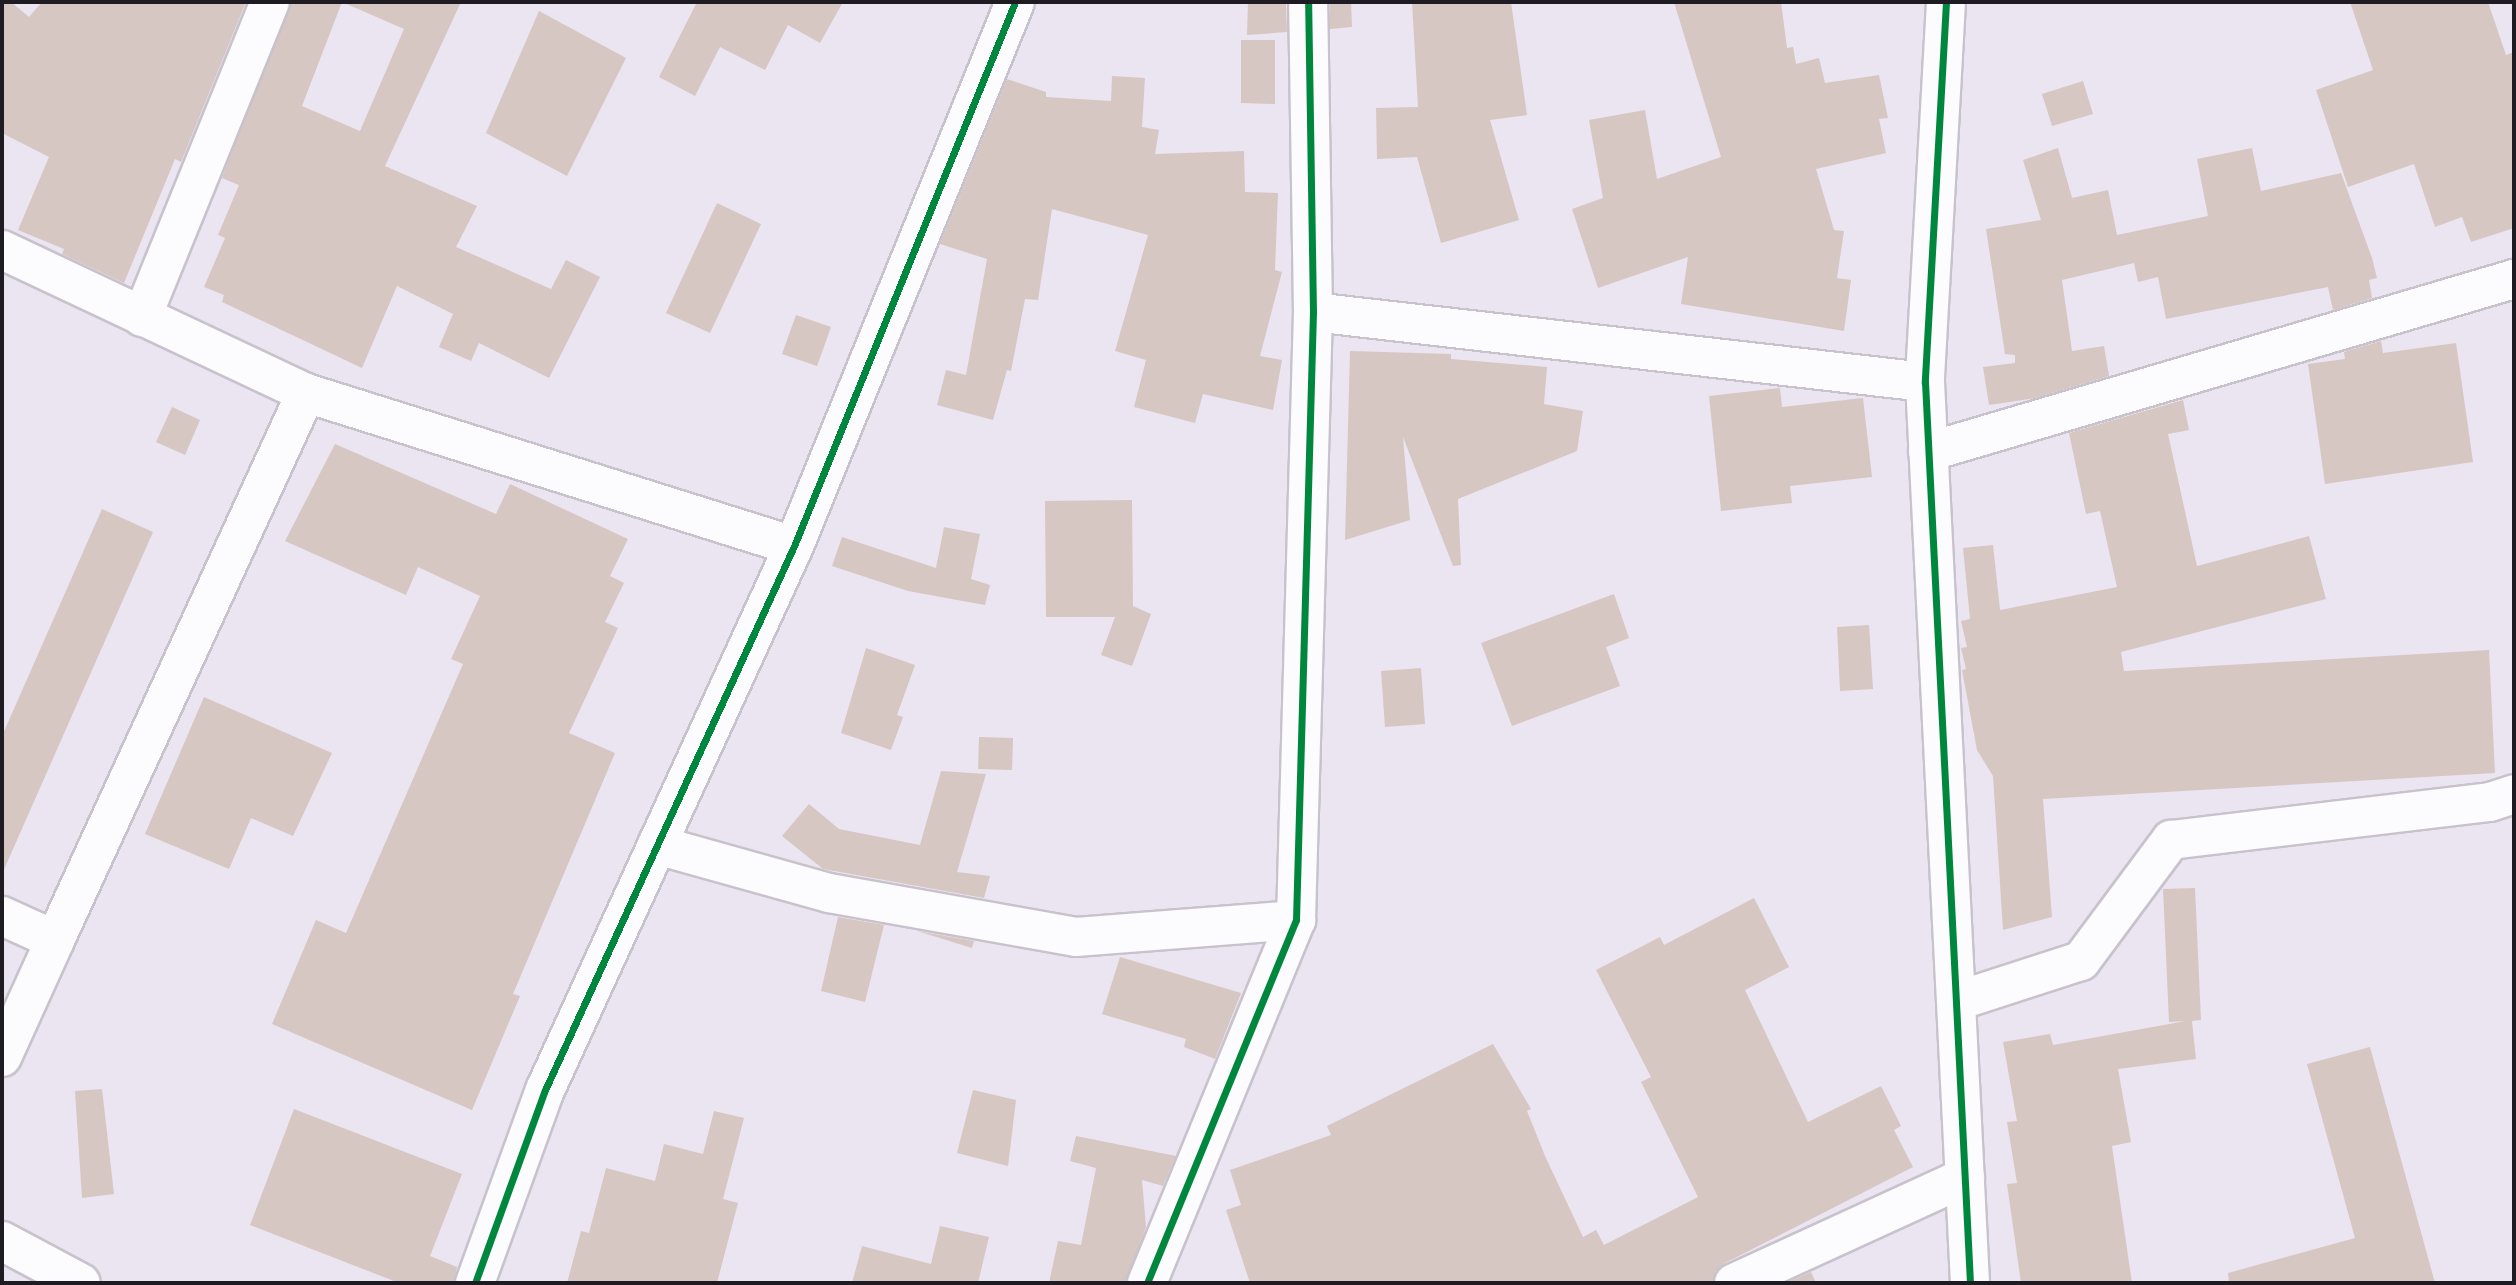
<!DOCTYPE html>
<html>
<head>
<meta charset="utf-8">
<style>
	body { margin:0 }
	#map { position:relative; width:2516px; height:1285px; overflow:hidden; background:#ebe4f1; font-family:Montserrat,sans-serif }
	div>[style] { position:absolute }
	.building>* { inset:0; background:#d6c7c3 }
	.roads { filter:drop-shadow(2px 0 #c7c2cc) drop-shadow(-2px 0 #c7c2cc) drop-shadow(0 2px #c7c2cc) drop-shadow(0 -2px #c7c2cc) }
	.street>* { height:38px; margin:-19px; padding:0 19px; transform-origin:19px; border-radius:19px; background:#fcfbfd }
	.cycleway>* { height:7px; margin:-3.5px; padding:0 3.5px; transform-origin:3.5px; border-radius:3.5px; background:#00873e }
	span { translate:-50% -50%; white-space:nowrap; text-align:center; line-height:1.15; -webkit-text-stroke:5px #ecdff6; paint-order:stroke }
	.frame { position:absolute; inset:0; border:4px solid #1f1b23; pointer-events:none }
</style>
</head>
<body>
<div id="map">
	<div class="building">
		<div style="clip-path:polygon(2px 2px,11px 2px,29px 17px,42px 2px,246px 2px,181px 162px,175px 159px,124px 283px,62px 254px,64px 249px,18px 230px,49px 157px,2px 133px)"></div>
		<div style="clip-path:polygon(evenodd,291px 2px,461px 2px,385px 166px,477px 206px,456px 247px,551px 289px,566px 260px,600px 277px,549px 378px,479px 343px,471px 361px,439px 347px,453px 314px,397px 286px,362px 368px,222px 302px,224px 295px,204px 287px,225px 238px,218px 235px,239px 185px,222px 178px,291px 2px,342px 2px,404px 29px,360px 131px,302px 106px,342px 2px)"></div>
		<div style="clip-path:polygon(697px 2px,843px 2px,820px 43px,788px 25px,765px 70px,720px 47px,695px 96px,659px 77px)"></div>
		<div style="clip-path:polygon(1248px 2px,1286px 2px,1287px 32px,1247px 35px)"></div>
		<div style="clip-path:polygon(1330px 2px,1351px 2px,1352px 27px,1330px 29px)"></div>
		<div style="clip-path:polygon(1412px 2px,1511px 2px,1527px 115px,1490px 120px,1519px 220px,1441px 243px,1417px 157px,1377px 159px,1376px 108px,1418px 107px)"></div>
		<div style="clip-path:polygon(1674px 2px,1781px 2px,1787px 48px,1793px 47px,1796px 64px,1819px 58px,1825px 83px,1879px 75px,1888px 118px,1879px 119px,1886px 153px,1816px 169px,1834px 230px,1844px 231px,1837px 278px,1851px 280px,1844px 331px,1681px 304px,1688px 257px,1598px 288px,1572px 209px,1603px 198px,1589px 120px,1645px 110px,1657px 179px,1721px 157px)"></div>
		<div style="clip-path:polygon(2350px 2px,2488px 2px,2506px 55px,2514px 52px,2514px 228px,2471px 242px,2462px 217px,2435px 227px,2414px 164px,2348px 187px,2316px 90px,2373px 70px)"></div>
		<div style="clip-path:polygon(539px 11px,626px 58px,567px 176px,486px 133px)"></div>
		<div style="clip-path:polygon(1241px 40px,1275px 40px,1275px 104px,1241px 103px)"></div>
		<div style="clip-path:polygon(1112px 76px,1145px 78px,1142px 127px,1159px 130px,1155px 154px,1244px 151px,1245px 192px,1278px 193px,1275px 270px,1282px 272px,1260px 356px,1282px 360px,1273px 410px,1203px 394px,1195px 423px,1134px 407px,1146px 360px,1115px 351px,1148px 235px,1052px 209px,1038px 300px,1025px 299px,1011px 371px,1007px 370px,993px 420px,937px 405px,946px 370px,966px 375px,987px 259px,940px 244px,1007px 79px,1046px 92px,1046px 97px,1111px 101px)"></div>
		<div style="clip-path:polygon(2083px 81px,2093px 114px,2052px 126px,2042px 94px)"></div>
		<div style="clip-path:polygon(2058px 148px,2072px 198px,2108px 190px,2117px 235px,2208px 216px,2197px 159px,2252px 148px,2261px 191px,2341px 173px,2372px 258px,2377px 278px,2369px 280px,2372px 298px,2333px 310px,2328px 287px,2166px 319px,2158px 277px,2138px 282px,2134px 263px,2062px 280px,2072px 351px,2104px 346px,2109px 376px,2035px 398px,1989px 405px,1983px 367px,2015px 363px,2015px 355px,2005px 354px,1986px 229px,2041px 220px,2023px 160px)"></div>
		<div style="clip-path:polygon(717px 203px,761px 224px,710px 333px,666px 313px)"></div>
		<div style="clip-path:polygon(796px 315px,831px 327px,817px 366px,782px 354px)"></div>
		<div style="clip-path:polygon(2381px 341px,2383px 353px,2456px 343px,2473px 462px,2325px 484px,2308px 364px,2345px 359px,2344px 352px)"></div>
		<div style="clip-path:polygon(1350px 351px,1451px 354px,1451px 359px,1547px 367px,1544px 404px,1583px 411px,1577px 451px,1458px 499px,1461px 565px,1453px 566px,1403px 437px,1410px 520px,1345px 540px)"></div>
		<div style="clip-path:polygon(1780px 388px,1782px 407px,1863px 398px,1872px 477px,1790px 486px,1792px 503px,1721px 511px,1709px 396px)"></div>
		<div style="clip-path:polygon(2183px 400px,2189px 430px,2168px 434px,2197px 566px,2309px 536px,2326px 599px,2121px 652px,2124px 671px,2489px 650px,2495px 773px,2043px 799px,2052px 917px,2003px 930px,1993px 776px,1977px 750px,1962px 670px,1966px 669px,1961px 648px,1967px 647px,1961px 621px,1970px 619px,1963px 548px,1993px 545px,2000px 610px,2117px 587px,2100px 511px,2086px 514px,2069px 433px)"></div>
		<div style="clip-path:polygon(172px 407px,200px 420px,185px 455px,156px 442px)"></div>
		<div style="clip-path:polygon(335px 444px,496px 514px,510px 484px,628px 539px,610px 576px,624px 583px,605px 622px,618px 628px,569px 733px,615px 753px,513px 994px,520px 996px,472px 1110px,272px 1024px,316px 920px,346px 933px,463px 664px,451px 659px,480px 596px,418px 567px,406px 595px,285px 541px)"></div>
		<div style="clip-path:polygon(1132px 500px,1133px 606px,1151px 614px,1132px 666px,1101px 655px,1115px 617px,1046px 617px,1045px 501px)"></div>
		<div style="clip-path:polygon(102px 509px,153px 532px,2px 874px,2px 736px)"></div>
		<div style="clip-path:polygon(944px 527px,980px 534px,971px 579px,990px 585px,985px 605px,908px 591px,832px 566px,842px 537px,936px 568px)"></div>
		<div style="clip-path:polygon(1614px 594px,1629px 638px,1606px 647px,1620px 686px,1512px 726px,1481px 643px)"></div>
		<div style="clip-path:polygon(1869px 625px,1873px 689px,1840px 691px,1837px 627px)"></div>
		<div style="clip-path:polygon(866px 648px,915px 665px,897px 715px,903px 717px,891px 750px,841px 733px)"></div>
		<div style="clip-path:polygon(1421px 668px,1425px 724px,1385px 727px,1381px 671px)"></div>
		<div style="clip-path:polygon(204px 697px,332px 753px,293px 836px,251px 818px,229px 869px,145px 834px)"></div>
		<div style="clip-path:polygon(979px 737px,1013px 738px,1012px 770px,978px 769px)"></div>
		<div style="clip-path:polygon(941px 771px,986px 774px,957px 872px,990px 876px,984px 898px,823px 869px,782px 836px,809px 804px,839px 829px,920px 845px)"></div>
		<div style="clip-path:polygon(2195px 888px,2201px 1020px,2192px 1021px,2196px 1059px,2118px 1069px,2131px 1142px,2112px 1146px,2132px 1283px,2021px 1283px,2007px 1184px,2017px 1183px,2007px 1122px,2017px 1121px,2003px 1042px,2050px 1034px,2053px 1045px,2186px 1021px,2169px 1022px,2163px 889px)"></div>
		<div style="clip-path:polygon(1754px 898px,1789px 967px,1745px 990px,1808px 1122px,1881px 1086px,1901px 1126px,1894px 1130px,1913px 1167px,1725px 1263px,1716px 1271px,1713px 1283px,1250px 1283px,1226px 1210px,1241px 1205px,1230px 1170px,1331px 1135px,1327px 1126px,1493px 1044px,1531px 1109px,1527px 1111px,1545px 1156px,1583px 1237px,1596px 1230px,1604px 1245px,1698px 1197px,1641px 1082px,1651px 1077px,1596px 970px,1660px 937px,1664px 945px)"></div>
		<div style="clip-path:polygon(838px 917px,884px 925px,865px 1002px,821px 991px)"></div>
		<div style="clip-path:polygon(917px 931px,974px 941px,972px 948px)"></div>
		<div style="clip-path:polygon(1120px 957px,1241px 993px,1215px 1059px,1184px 1047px,1186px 1039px,1102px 1014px)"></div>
		<div style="clip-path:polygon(2370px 1047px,2435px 1283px,2229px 1283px,2228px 1273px,2355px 1238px,2307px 1064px)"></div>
		<div style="clip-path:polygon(102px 1089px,114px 1194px,82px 1198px,75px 1091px)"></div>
		<div style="clip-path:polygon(973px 1090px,1016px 1100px,1008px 1166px,957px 1153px)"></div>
		<div style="clip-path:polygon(294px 1109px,462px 1174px,430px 1256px,457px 1267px,454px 1283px,399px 1283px,250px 1225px)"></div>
		<div style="clip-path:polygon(714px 1111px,744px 1118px,723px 1199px,738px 1203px,717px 1283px,567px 1283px,581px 1231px,589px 1233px,606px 1168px,655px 1181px,664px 1144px,703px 1154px)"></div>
		<div style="clip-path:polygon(1076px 1136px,1176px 1156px,1163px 1186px,1142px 1180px,1146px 1227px,1126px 1283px,1049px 1283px,1058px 1241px,1081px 1245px,1096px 1168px,1070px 1161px)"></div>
		<div style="clip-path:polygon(940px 1226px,989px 1237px,978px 1283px,852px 1283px,862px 1246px,931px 1264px)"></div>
		<div style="clip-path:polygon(1811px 1272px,1816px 1283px,1786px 1283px)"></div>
	</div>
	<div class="roads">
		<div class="street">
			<div style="left:1946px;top:2px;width:381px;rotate:93.2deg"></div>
			<div style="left:1925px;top:382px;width:902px;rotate:87.14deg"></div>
			<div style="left:2px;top:250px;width:336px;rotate:25.2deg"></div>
			<div style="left:1313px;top:312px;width:616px;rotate:6.53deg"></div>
			<div style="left:142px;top:317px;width:340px;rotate:-67.9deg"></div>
			<div style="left:1928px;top:452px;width:611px;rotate:-16.45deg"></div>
			<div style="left:657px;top:845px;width:179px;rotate:15.6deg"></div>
			<div style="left:829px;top:893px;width:251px;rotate:10.1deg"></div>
			<div style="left:1076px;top:937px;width:221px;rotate:-4.4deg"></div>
			<div style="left:2px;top:916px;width:58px;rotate:24.4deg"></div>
			<div style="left:55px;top:940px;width:602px;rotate:-65.35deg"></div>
			<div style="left:306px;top:393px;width:511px;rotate:17.41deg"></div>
			<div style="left:1957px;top:1001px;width:130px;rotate:-17.9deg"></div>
			<div style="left:2081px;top:961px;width:151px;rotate:-53.4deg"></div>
			<div style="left:2171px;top:840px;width:321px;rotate:-6.8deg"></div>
			<div style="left:2490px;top:802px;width:25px;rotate:-18deg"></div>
			<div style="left:2px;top:1057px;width:128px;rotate:-65.6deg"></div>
			<div style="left:2px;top:1241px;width:89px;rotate:28deg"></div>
			<div style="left:475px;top:1283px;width:205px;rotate:-70.1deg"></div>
			<div style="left:545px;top:1090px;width:598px;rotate:-65.41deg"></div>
			<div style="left:794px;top:546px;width:587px;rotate:-67.89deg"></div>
			<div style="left:1147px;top:1283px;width:392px;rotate:-67.7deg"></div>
			<div style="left:1296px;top:920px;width:608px;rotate:-88.4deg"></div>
			<div style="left:1313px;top:312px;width:310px;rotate:-90.9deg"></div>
			<div style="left:1734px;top:1283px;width:254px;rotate:-24.6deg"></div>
		</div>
	</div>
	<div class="cycleway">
		<div style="left:1946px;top:2px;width:381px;rotate:93.2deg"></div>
		<div style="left:1925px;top:382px;width:902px;rotate:87.14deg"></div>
		<div style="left:475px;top:1283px;width:205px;rotate:-70.1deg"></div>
		<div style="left:545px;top:1090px;width:598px;rotate:-65.41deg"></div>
		<div style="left:794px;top:546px;width:587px;rotate:-67.89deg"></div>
		<div style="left:1147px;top:1283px;width:392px;rotate:-67.7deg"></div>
		<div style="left:1296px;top:920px;width:608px;rotate:-88.4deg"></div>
		<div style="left:1313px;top:312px;width:310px;rotate:-90.9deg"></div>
	</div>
	<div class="frame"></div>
</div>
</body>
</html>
